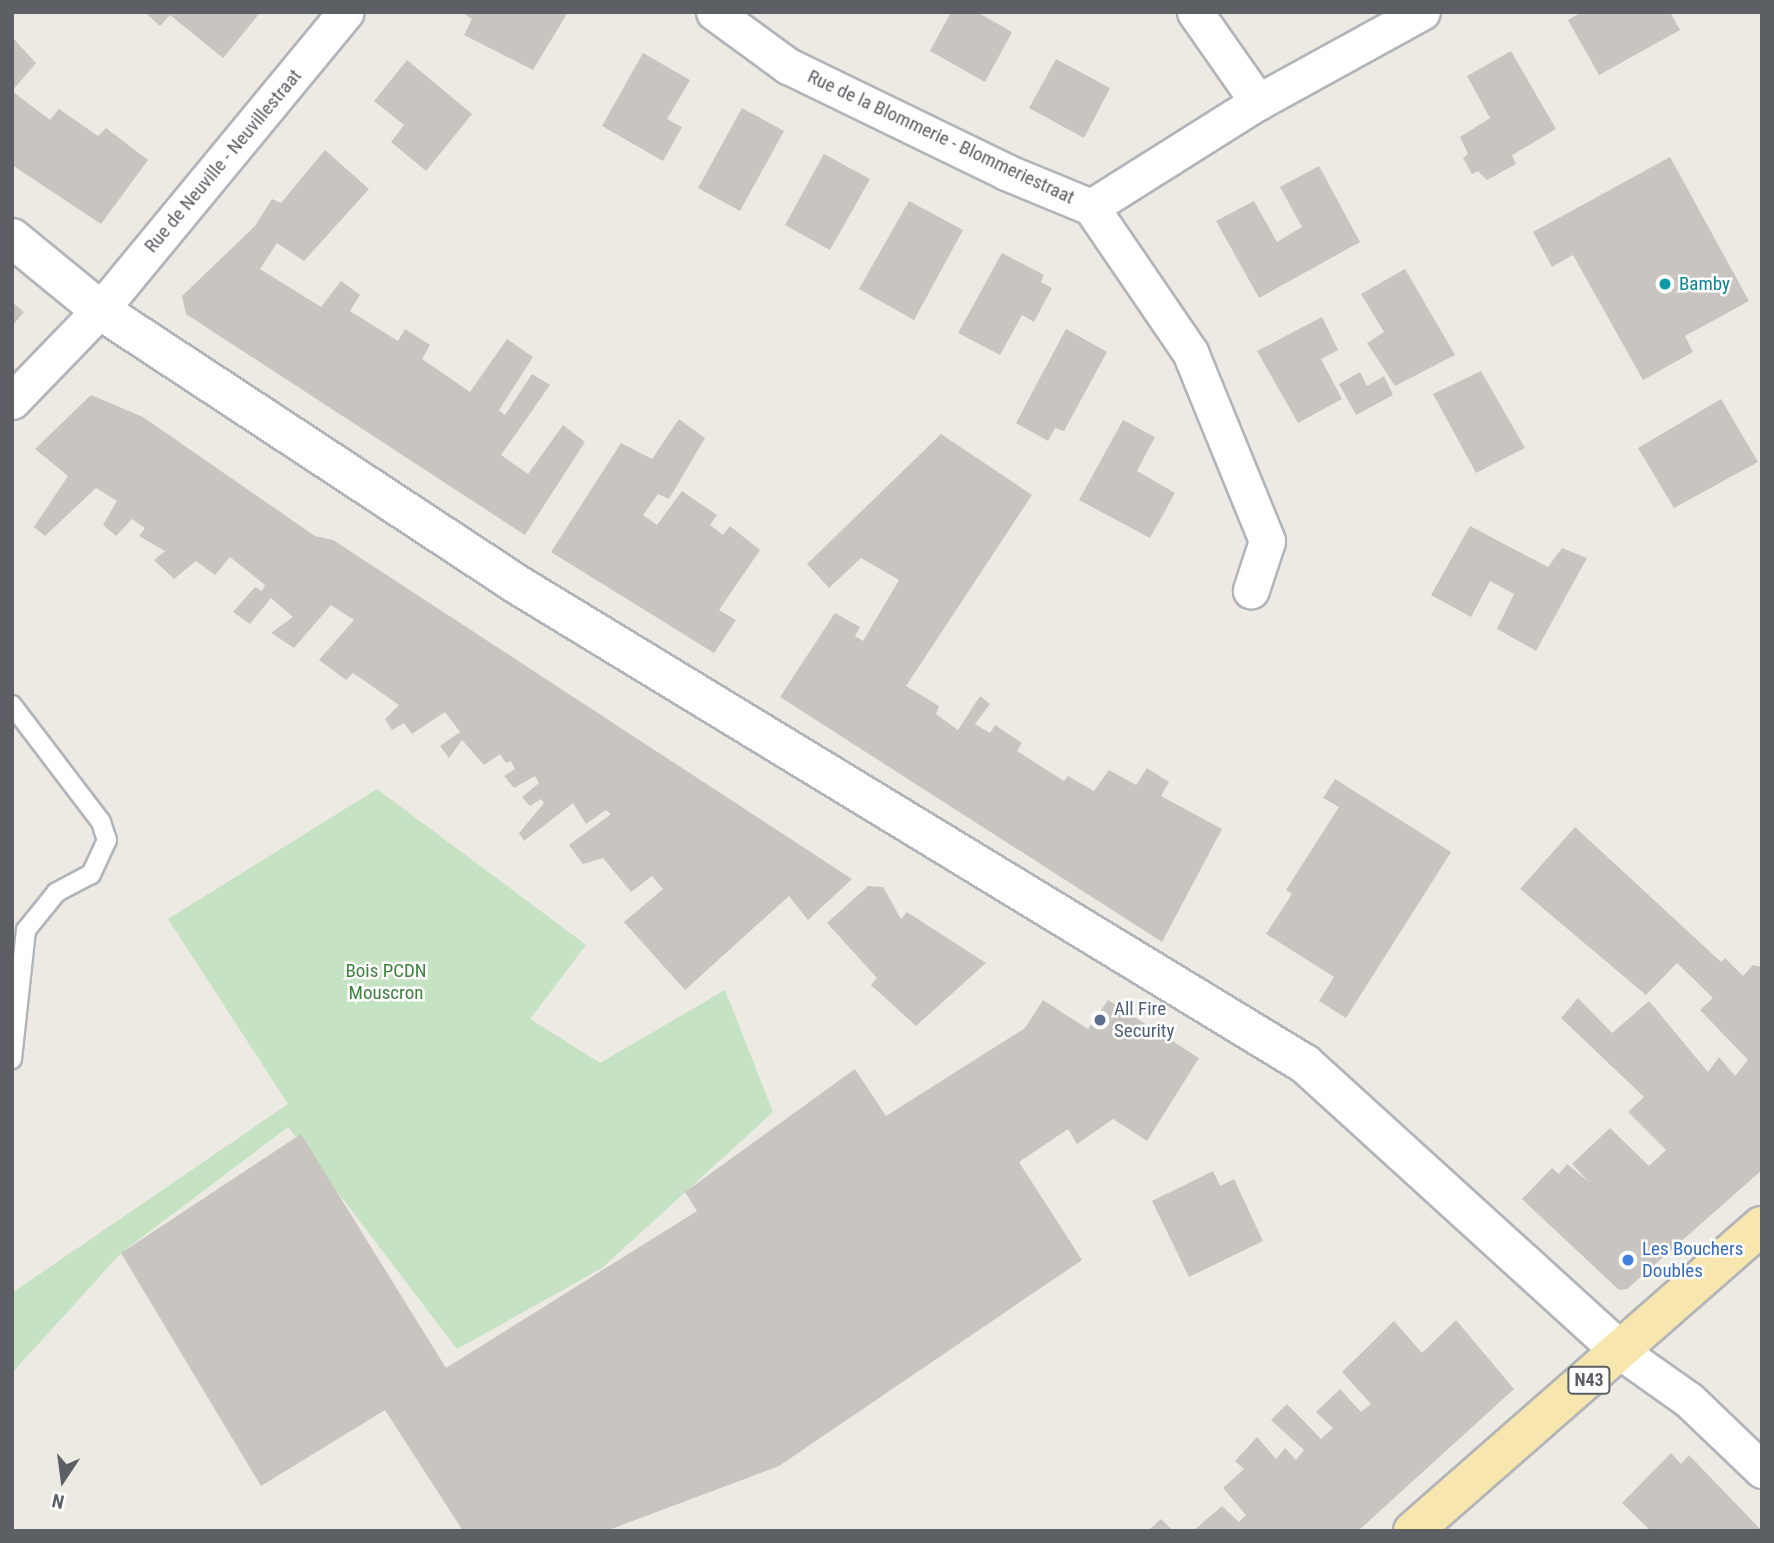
<!DOCTYPE html>
<html>
<head>
<meta charset="utf-8">
<style>
	body { margin:0 }
	#map { position:relative; width:1774px; height:1543px; overflow:hidden; background:#edeae4; font-family:"Roboto Condensed",sans-serif }
	div>[style] { position:absolute }
	.green>* { inset:0; background:#c5e2c2 }
	.building>* { inset:0; background:#c8c5c0 }
	.roads { filter:drop-shadow(2px 0 #b1b4b8) drop-shadow(-2px 0 #b1b4b8) drop-shadow(0 2px #b1b4b8) drop-shadow(0 -2px #b1b4b8) }
	.lane>* { height:18px; margin:-9px; padding:0 9px; transform-origin:9px; border-radius:9px; background:#fff }
	.street>* { height:35px; margin:-17.5px; padding:0 17.5px; transform-origin:17.5px; border-radius:17.5px; background:#fff }
	.secondary>* { height:38px; margin:-19px; padding:0 19px; transform-origin:19px; border-radius:19px; background:#fff }
	.primary>* { height:38px; margin:-19px; padding:0 19px; transform-origin:19px; border-radius:19px; background:#f7e6ae }
	.dots>* { width:19px; height:19px; translate:-50% -50%; box-sizing:border-box; border:4px solid #fff; border-radius:50% }
	span { translate:-50% -50%; white-space:nowrap; text-align:center; line-height:1.15; -webkit-text-stroke:5px #fff; paint-order:stroke }
	.shield-label span { padding:2px 5px; background:#fff; border:2px solid; border-radius:5px; -webkit-text-stroke-width:0 }
	.shield-label { font-size:18px; color:#5c5f63; font-weight:700 }
	.street-label { font-size:19px; color:#5c5f63 }
	.culture-label { font-size:19px; color:#0d838f }
	.left { translate:0 -50%; text-align:left }
	.park-label { font-size:19px; color:#3f813d }
	.service-label { font-size:19px; color:#4e5e75 }
	.shop-label { font-size:19px; color:#366cbe }
	.frame { position:absolute; inset:0; border:14px solid #5c5f63; pointer-events:none }
	.north { position:absolute; left:28px; top:1445px; width:70px; height:70px; -webkit-text-stroke:5px #fff; paint-order:stroke; rotate:193deg; font-size:19px; font-weight:700; line-height:28px; text-align:center; color:#5c5f63 }
	.north::after { content:''; display:block; margin:auto; width:24px; height:32px; background:#5c5f63; clip-path:polygon(50% 0,100% 100%,50% 72%,0 100%) }
</style>
</head>
<body>
<div id="map">
	<div class="green">
		<div style="clip-path:polygon(377px 789px,586px 945px,530px 1019px,600px 1063px,725px 990px,773px 1112px,602px 1268px,457px 1349px,288px 1127px,121px 1253px,12px 1373px,12px 1293px,288px 1104px,168px 919px)"></div>
	</div>
	<div class="building">
		<div style="clip-path:polygon(145px 12px,257px 12px,259px 14px,223px 58px,170px 15px,160px 26px)"></div>
		<div style="clip-path:polygon(461px 12px,568px 12px,533px 70px,464px 35px,472px 19px)"></div>
		<div style="clip-path:polygon(951px 12px,977px 12px,1012px 32px,985px 82px,930px 51px)"></div>
		<div style="clip-path:polygon(1582px 12px,1670px 12px,1680px 30px,1599px 75px,1568px 20px)"></div>
		<div style="clip-path:polygon(12px 37px,36px 63px,12px 91px)"></div>
		<div style="clip-path:polygon(1511px 51px,1556px 129px,1512px 155px,1516px 164px,1487px 180px,1478px 171px,1472px 174px,1463px 158px,1468px 154px,1460px 137px,1490px 118px,1467px 76px)"></div>
		<div style="clip-path:polygon(643px 53px,690px 80px,667px 119px,682px 127px,663px 161px,602px 126px)"></div>
		<div style="clip-path:polygon(1056px 59px,1110px 88px,1084px 138px,1029px 108px)"></div>
		<div style="clip-path:polygon(407px 60px,472px 114px,426px 171px,391px 142px,404px 125px,374px 101px)"></div>
		<div style="clip-path:polygon(12px 91px,50px 120px,59px 109px,98px 136px,106px 128px,148px 160px,101px 224px,12px 165px)"></div>
		<div style="clip-path:polygon(742px 108px,784px 131px,740px 211px,698px 188px)"></div>
		<div style="clip-path:polygon(325px 150px,369px 189px,304px 261px,277px 243px,260px 269px,321px 307px,341px 281px,360px 295px,350px 311px,398px 341px,405px 329px,430px 345px,422px 359px,470px 392px,507px 339px,533px 357px,499px 410px,505px 415px,532px 374px,550px 385px,501px 455px,528px 474px,563px 425px,585px 442px,525px 535px,186px 314px,182px 296px,255px 226px,272px 199px,281px 203px)"></div>
		<div style="clip-path:polygon(824px 154px,870px 179px,830px 250px,785px 225px)"></div>
		<div style="clip-path:polygon(1670px 157px,1749px 301px,1685px 336px,1693px 352px,1643px 380px,1573px 255px,1552px 267px,1533px 232px)"></div>
		<div style="clip-path:polygon(1319px 166px,1360px 242px,1259px 298px,1216px 221px,1254px 201px,1277px 242px,1302px 227px,1280px 187px)"></div>
		<div style="clip-path:polygon(909px 201px,963px 230px,914px 320px,859px 289px)"></div>
		<div style="clip-path:polygon(1002px 253px,1044px 275px,1041px 282px,1052px 288px,1034px 322px,1022px 315px,1000px 355px,958px 333px)"></div>
		<div style="clip-path:polygon(1405px 269px,1455px 355px,1395px 386px,1367px 343px,1384px 332px,1361px 294px)"></div>
		<div style="clip-path:polygon(12px 302px,24px 312px,12px 326px)"></div>
		<div style="clip-path:polygon(1322px 317px,1338px 350px,1321px 359px,1342px 399px,1298px 423px,1257px 351px)"></div>
		<div style="clip-path:polygon(1066px 329px,1107px 352px,1064px 431px,1055px 428px,1048px 441px,1016px 423px)"></div>
		<div style="clip-path:polygon(1481px 371px,1525px 448px,1476px 473px,1433px 394px)"></div>
		<div style="clip-path:polygon(1360px 372px,1367px 386px,1384px 376px,1393px 395px,1356px 415px,1339px 384px)"></div>
		<div style="clip-path:polygon(91px 395px,143px 417px,315px 536px,333px 540px,852px 879px,808px 920px,789px 896px,685px 990px,624px 922px,663px 889px,652px 876px,631px 892px,603px 858px,583px 864px,569px 845px,611px 814px,606px 810px,586px 824px,573px 803px,524px 841px,519px 833px,544px 803px,541px 799px,530px 806px,522px 797px,539px 783px,535px 776px,514px 788px,504px 776px,515px 769px,511px 761px,506px 763px,500px 754px,484px 765px,462px 740px,449px 758px,440px 746px,460px 732px,445px 712px,412px 734px,404px 723px,392px 730px,385px 719px,399px 705px,353px 673px,346px 680px,319px 660px,354px 620px,331px 605px,294px 648px,271px 633px,293px 617px,271px 598px,250px 624px,233px 612px,255px 587px,262px 591px,265px 585px,230px 557px,215px 575px,196px 561px,174px 579px,154px 560px,165px 551px,139px 536px,145px 528px,132px 519px,116px 536px,103px 525px,117px 501px,96px 488px,45px 536px,34px 527px,68px 476px,35px 449px)"></div>
		<div style="clip-path:polygon(1721px 399px,1758px 462px,1674px 508px,1638px 448px)"></div>
		<div style="clip-path:polygon(679px 419px,705px 438px,669px 499px,658px 494px,643px 515px,657px 525px,682px 491px,717px 515px,710px 525px,723px 535px,730px 526px,760px 550px,719px 610px,736px 620px,714px 653px,551px 552px,621px 443px,652px 459px)"></div>
		<div style="clip-path:polygon(1123px 420px,1155px 437px,1137px 471px,1175px 493px,1150px 538px,1079px 500px)"></div>
		<div style="clip-path:polygon(941px 434px,1032px 495px,906px 686px,939px 706px,936px 714px,958px 730px,980px 696px,990px 704px,975px 724px,990px 733px,995px 725px,1022px 743px,1017px 751px,1064px 781px,1068px 776px,1094px 791px,1109px 770px,1136px 785px,1147px 768px,1169px 782px,1161px 796px,1222px 829px,1162px 942px,780px 697px,835px 613px,860px 627px,855px 636px,863px 641px,899px 580px,861px 558px,829px 588px,807px 564px)"></div>
		<div style="clip-path:polygon(1470px 526px,1548px 567px,1562px 548px,1587px 558px,1536px 651px,1497px 629px,1514px 594px,1490px 581px,1471px 617px,1431px 595px)"></div>
		<div style="clip-path:polygon(1335px 779px,1451px 852px,1346px 1018px,1319px 1001px,1334px 977px,1266px 934px,1292px 894px,1286px 890px,1339px 807px,1323px 798px)"></div>
		<div style="clip-path:polygon(1575px 827px,1721px 962px,1725px 958px,1743px 976px,1753px 965px,1762px 967px,1762px 1170px,1627px 1289px,1619px 1290px,1522px 1199px,1552px 1168px,1559px 1174px,1567px 1164px,1589px 1182px,1572px 1164px,1610px 1128px,1649px 1166px,1666px 1150px,1628px 1112px,1644px 1097px,1561px 1018px,1578px 998px,1612px 1033px,1649px 1001px,1708px 1072px,1719px 1057px,1735px 1076px,1748px 1060px,1700px 1010px,1713px 998px,1677px 963px,1646px 995px,1520px 889px)"></div>
		<div style="clip-path:polygon(868px 886px,883px 887px,901px 919px,907px 912px,986px 963px,916px 1026px,871px 985px,877px 978px,827px 923px)"></div>
		<div style="clip-path:polygon(1043px 1000px,1088px 1029px,1108px 1000px,1199px 1058px,1147px 1141px,1113px 1119px,1077px 1144px,1068px 1129px,1019px 1162px,1082px 1260px,779px 1466px,606px 1531px,463px 1531px,385px 1410px,261px 1486px,121px 1253px,301px 1134px,446px 1368px,697px 1211px,685px 1192px,855px 1069px,886px 1116px,1025px 1028px)"></div>
		<div style="clip-path:polygon(1213px 1171px,1220px 1186px,1234px 1179px,1263px 1241px,1189px 1277px,1152px 1201px)"></div>
		<div style="clip-path:polygon(1456px 1320px,1514px 1389px,1358px 1531px,1193px 1531px,1222px 1506px,1239px 1522px,1246px 1515px,1223px 1488px,1244px 1469px,1235px 1461px,1257px 1437px,1276px 1459px,1285px 1448px,1296px 1460px,1304px 1450px,1271px 1420px,1287px 1404px,1321px 1439px,1333px 1428px,1316px 1412px,1340px 1389px,1361px 1412px,1371px 1404px,1342px 1372px,1394px 1321px,1422px 1353px)"></div>
		<div style="clip-path:polygon(1671px 1453px,1681px 1464px,1689px 1455px,1762px 1531px,1651px 1531px,1622px 1503px)"></div>
		<div style="clip-path:polygon(1161px 1519px,1173px 1531px,1148px 1531px)"></div>
	</div>
	<div class="roads">
		<div class="lane">
			<div style="left:12px;top:705px;width:147px;rotate:52.7deg"></div>
			<div style="left:101px;top:822px;width:19px;rotate:72deg"></div>
			<div style="left:107px;top:840px;width:38px;rotate:115deg"></div>
			<div style="left:91px;top:874px;width:40px;rotate:152deg"></div>
			<div style="left:56px;top:893px;width:48px;rotate:129deg"></div>
			<div style="left:26px;top:930px;width:130px;rotate:96.2deg"></div>
		</div>
		<div class="street">
			<div style="left:714px;top:12px;width:92px;rotate:36.1deg"></div>
			<div style="left:788px;top:66px;width:242px;rotate:25.9deg"></div>
			<div style="left:1006px;top:172px;width:92px;rotate:22.4deg"></div>
			<div style="left:1091px;top:207px;width:176px;rotate:55.7deg"></div>
			<div style="left:1190px;top:352px;width:204px;rotate:67.8deg"></div>
			<div style="left:1267px;top:541px;width:52px;rotate:108.1deg"></div>
			<div style="left:1195px;top:12px;width:110px;rotate:55deg"></div>
			<div style="left:1091px;top:207px;width:197px;rotate:-32.2deg"></div>
			<div style="left:1258px;top:102px;width:187px;rotate:-28.8deg"></div>
			<div style="left:12px;top:401px;width:127px;rotate:-46deg"></div>
			<div style="left:100px;top:310px;width:386px;rotate:-50.5deg"></div>
			<div style="left:1621px;top:1352px;width:83px;rotate:35.2deg"></div>
			<div style="left:1689px;top:1400px;width:101px;rotate:43.8deg"></div>
		</div>
		<div class="secondary">
			<div style="left:12px;top:238px;width:114px;rotate:39.3deg"></div>
			<div style="left:100px;top:310px;width:500px;rotate:33.34deg"></div>
			<div style="left:518px;top:585px;width:921px;rotate:31.33deg"></div>
			<div style="left:1305px;top:1064px;width:428px;rotate:42.3deg"></div>
		</div>
		<div class="primary">
			<div style="left:1413px;top:1531px;width:463px;rotate:-41.2deg"></div>
		</div>
	</div>
	<div class="dots">
		<div style="left:1665px;top:284px;background:#0f9aa8"></div>
		<div style="left:1100px;top:1020px;background:#5c6f8a"></div>
		<div style="left:1628px;top:1260px;background:#3f7fe0"></div>
	</div>
	<div class="shield-label">
		<span style="left:1589px;top:1380px">N43</span>
	</div>
	<div class="street-label">
		<span style="left:941px;top:137px;rotate:25deg">Rue de la Blommerie - Blommeriestraat</span>
		<span style="left:223px;top:161px;rotate:-50deg">Rue de Neuville - Neuvillestraat</span>
	</div>
	<div class="culture-label">
		<span class="left" style="left:1679px;top:284px">Bamby</span>
	</div>
	<div class="park-label">
		<span style="left:386px;top:982px">Bois PCDN<br>Mouscron</span>
	</div>
	<div class="service-label">
		<span class="left" style="left:1114px;top:1020px">All Fire<br>Security</span>
	</div>
	<div class="shop-label">
		<span class="left" style="left:1642px;top:1260px">Les Bouchers<br>Doubles</span>
	</div>
	<div class="frame"></div>
	<div class="north">N</div>
</div>
</body>
</html>
